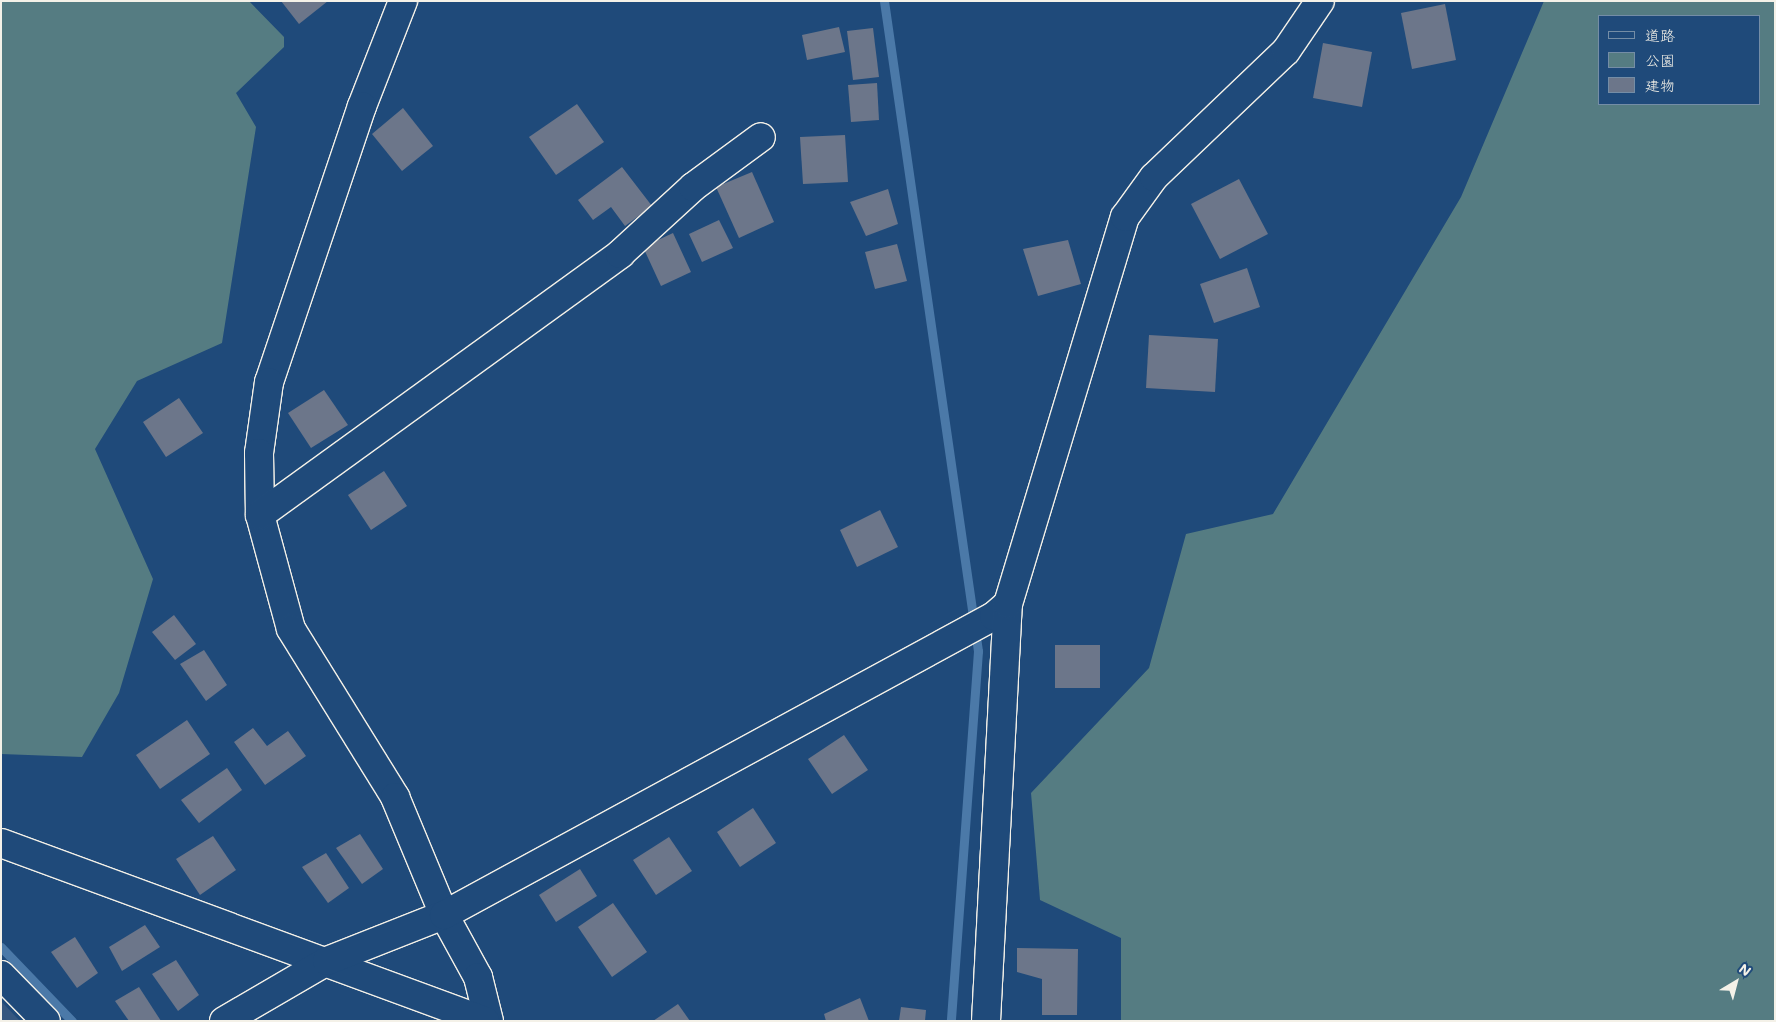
<!DOCTYPE html>
<html>
<head>
<meta charset="utf-8">
<style>
	body { margin:0 }
	#map { position:relative; width:1776px; height:1022px; overflow:hidden; background:#1f4a7a; font-family:Mali,"Klee One",sans-serif }
	div>[style] { position:absolute }
	.built>* { inset:0; background:#36577f }
	.green>* { inset:0; background:#557c82 }
	.stream>* { height:9px; margin:-4.5px; padding:0 4.5px; transform-origin:4.5px; border-radius:4.5px; background:#4b79a8 }
	.building>* { inset:0; background:#6c768a }
	.roads { filter:drop-shadow(1px 0 #f4f1e8) drop-shadow(-1px 0 #f4f1e8) drop-shadow(0 1px #f4f1e8) drop-shadow(0 -1px #f4f1e8) }
	.minor>* { height:28px; margin:-14px; padding:0 14px; transform-origin:14px; border-radius:14px; background:#1f4a7a }
	span { translate:-50% -50%; white-space:nowrap; text-align:center; line-height:1.15; -webkit-text-stroke:4px #1f4a7a; paint-order:stroke }
	.frame { position:absolute; inset:0; border:2px solid #f4f1e8; pointer-events:none }
	.legend { position:absolute; left:1598px; top:15px; width:162px; height:90px; box-sizing:border-box; background:#1f4a7a; border:1px solid #748da6; margin:0; padding:6px 9px; list-style:none; font-size:15px; color:#f4f1e8 }
	.legend li { display:flex; align-items:center; gap:10px; height:25px }
	.legend b { width:25px; border:1px solid #748da6 }
	.north { position:absolute; left:1711px; top:957px; width:50px; height:50px; -webkit-text-stroke:4px #1f4a7a; paint-order:stroke; rotate:37deg; font-size:14px; font-weight:700; line-height:20px; text-align:center; color:#f4f1e8 }
	.north::after { content:''; display:block; margin:auto; width:18px; height:22px; background:#f4f1e8; clip-path:polygon(50% 0,100% 100%,50% 72%,0 100%) }
</style>
</head>
<body>
<div id="map">
	<div class="built">
		<div style="clip-path:polygon(1px 1001px,20px 1021px,1px 1021px)"></div>
	</div>
	<div class="green">
		<div style="clip-path:polygon(1px 1px,249px 1px,284px 37px,284px 47px,236px 93px,256px 127px,222px 343px,137px 381px,95px 449px,153px 579px,119px 693px,82px 757px,1px 754px)"></div>
		<div style="clip-path:polygon(evenodd,1544px 1px,1775px 1px,1775px 1021px,1121px 1021px,1121px 938px,1040px 900px,1031px 793px,1149px 668px,1186px 534px,1273px 514px,1461px 197px,1544px 1px,1600px 16px,1760px 16px,1760px 104px,1600px 104px,1600px 16px)"></div>
	</div>
	<div class="stream">
		<div style="left:884px;top:1px;width:657px;rotate:81.77deg"></div>
		<div style="left:978px;top:651px;width:371px;rotate:94.2deg"></div>
		<div style="left:1px;top:947px;width:103px;rotate:46.2deg"></div>
	</div>
	<div class="building">
		<div style="clip-path:polygon(281px 1px,328px 1px,299px 24px)"></div>
		<div style="clip-path:polygon(1445px 4px,1456px 60px,1412px 69px,1401px 13px)"></div>
		<div style="clip-path:polygon(839px 27px,845px 52px,807px 60px,802px 35px)"></div>
		<div style="clip-path:polygon(873px 28px,879px 77px,853px 80px,847px 31px)"></div>
		<div style="clip-path:polygon(1323px 43px,1372px 52px,1362px 107px,1313px 98px)"></div>
		<div style="clip-path:polygon(877px 83px,879px 120px,851px 122px,848px 85px)"></div>
		<div style="clip-path:polygon(577px 104px,604px 142px,556px 175px,529px 137px)"></div>
		<div style="clip-path:polygon(403px 108px,433px 146px,402px 171px,372px 134px)"></div>
		<div style="clip-path:polygon(845px 135px,848px 182px,803px 184px,800px 137px)"></div>
		<div style="clip-path:polygon(622px 167px,652px 206px,625px 226px,611px 207px,593px 220px,578px 200px)"></div>
		<div style="clip-path:polygon(752px 172px,774px 222px,739px 238px,716px 187px)"></div>
		<div style="clip-path:polygon(1239px 179px,1268px 234px,1220px 259px,1191px 204px)"></div>
		<div style="clip-path:polygon(888px 189px,898px 224px,866px 236px,850px 202px)"></div>
		<div style="clip-path:polygon(719px 220px,733px 248px,702px 262px,689px 234px)"></div>
		<div style="clip-path:polygon(673px 233px,691px 272px,661px 286px,643px 247px)"></div>
		<div style="clip-path:polygon(1068px 240px,1081px 284px,1038px 296px,1023px 249px)"></div>
		<div style="clip-path:polygon(897px 244px,907px 281px,875px 289px,865px 252px)"></div>
		<div style="clip-path:polygon(1247px 268px,1260px 307px,1214px 323px,1200px 284px)"></div>
		<div style="clip-path:polygon(1149px 335px,1218px 339px,1215px 392px,1146px 388px)"></div>
		<div style="clip-path:polygon(324px 390px,348px 425px,311px 448px,288px 413px)"></div>
		<div style="clip-path:polygon(179px 398px,203px 433px,166px 457px,143px 422px)"></div>
		<div style="clip-path:polygon(384px 471px,407px 506px,371px 530px,348px 495px)"></div>
		<div style="clip-path:polygon(880px 510px,898px 547px,857px 567px,840px 530px)"></div>
		<div style="clip-path:polygon(174px 615px,196px 644px,175px 660px,152px 632px)"></div>
		<div style="clip-path:polygon(1055px 645px,1100px 645px,1100px 688px,1055px 688px)"></div>
		<div style="clip-path:polygon(204px 650px,227px 685px,206px 701px,180px 664px)"></div>
		<div style="clip-path:polygon(187px 720px,210px 754px,160px 789px,136px 755px)"></div>
		<div style="clip-path:polygon(253px 728px,267px 746px,288px 731px,306px 756px,265px 785px,234px 742px)"></div>
		<div style="clip-path:polygon(844px 735px,868px 770px,832px 794px,808px 759px)"></div>
		<div style="clip-path:polygon(227px 768px,242px 790px,199px 823px,181px 800px)"></div>
		<div style="clip-path:polygon(753px 808px,776px 843px,740px 867px,717px 832px)"></div>
		<div style="clip-path:polygon(360px 834px,383px 869px,362px 884px,336px 848px)"></div>
		<div style="clip-path:polygon(213px 836px,236px 870px,200px 895px,176px 859px)"></div>
		<div style="clip-path:polygon(669px 837px,692px 871px,656px 895px,633px 860px)"></div>
		<div style="clip-path:polygon(326px 853px,349px 888px,328px 903px,302px 867px)"></div>
		<div style="clip-path:polygon(580px 869px,597px 896px,556px 922px,539px 895px)"></div>
		<div style="clip-path:polygon(613px 903px,647px 952px,612px 977px,578px 927px)"></div>
		<div style="clip-path:polygon(145px 925px,160px 947px,122px 971px,109px 947px)"></div>
		<div style="clip-path:polygon(75px 937px,98px 973px,77px 988px,51px 952px)"></div>
		<div style="clip-path:polygon(1017px 948px,1078px 949px,1077px 1015px,1042px 1015px,1042px 979px,1017px 972px)"></div>
		<div style="clip-path:polygon(176px 960px,199px 995px,178px 1011px,152px 974px)"></div>
		<div style="clip-path:polygon(139px 987px,161px 1021px,129px 1021px,115px 1001px)"></div>
		<div style="clip-path:polygon(860px 998px,869px 1021px,826px 1021px,824px 1014px)"></div>
		<div style="clip-path:polygon(678px 1004px,690px 1021px,653px 1021px)"></div>
		<div style="clip-path:polygon(901px 1007px,926px 1010px,925px 1021px,899px 1021px)"></div>
	</div>
	<div class="roads">
		<div class="minor">
			<div style="left:403px;top:1px;width:113px;rotate:111.3deg"></div>
			<div style="left:362px;top:106px;width:291px;rotate:108.6deg"></div>
			<div style="left:269px;top:382px;width:72px;rotate:98deg"></div>
			<div style="left:259px;top:453px;width:62px;rotate:89.1deg"></div>
			<div style="left:260px;top:515px;width:118px;rotate:74.8deg"></div>
			<div style="left:291px;top:629px;width:198px;rotate:58.2deg"></div>
			<div style="left:395px;top:797px;width:128px;rotate:67.4deg"></div>
			<div style="left:444px;top:915px;width:71px;rotate:61.3deg"></div>
			<div style="left:478px;top:977px;width:45px;rotate:76deg"></div>
			<div style="left:260px;top:515px;width:445px;rotate:-35.9deg"></div>
			<div style="left:620px;top:254px;width:99px;rotate:-42.5deg"></div>
			<div style="left:693px;top:187px;width:84px;rotate:-36.3deg"></div>
			<div style="left:1px;top:843px;width:516px;rotate:20.19deg"></div>
			<div style="left:1px;top:975px;width:64px;rotate:45.6deg"></div>
			<div style="left:224px;top:1021px;width:119px;rotate:-30.2deg"></div>
			<div style="left:327px;top:961px;width:126px;rotate:-21.5deg"></div>
			<div style="left:444px;top:915px;width:626px;rotate:-28.53deg"></div>
			<div style="left:994px;top:616px;width:18px;rotate:-41deg"></div>
			<div style="left:986px;top:1021px;width:418px;rotate:-87deg"></div>
			<div style="left:1008px;top:604px;width:404px;rotate:-73.2deg"></div>
			<div style="left:1125px;top:217px;width:49px;rotate:-54.1deg"></div>
			<div style="left:1154px;top:177px;width:182px;rotate:-43.7deg"></div>
			<div style="left:1286px;top:51px;width:60px;rotate:-55.8deg"></div>
		</div>
	</div>
	<div class="frame"></div>
	<ul class="legend">
	<li><b style="height:6px;background:#1f4a7a"></b>道路</li>
	<li><b style="height:14px;background:#557c82"></b>公園</li>
	<li><b style="height:14px;background:#6c768a"></b>建物</li>
	</ul>
	<div class="north">N</div>
</div>
</body>
</html>
